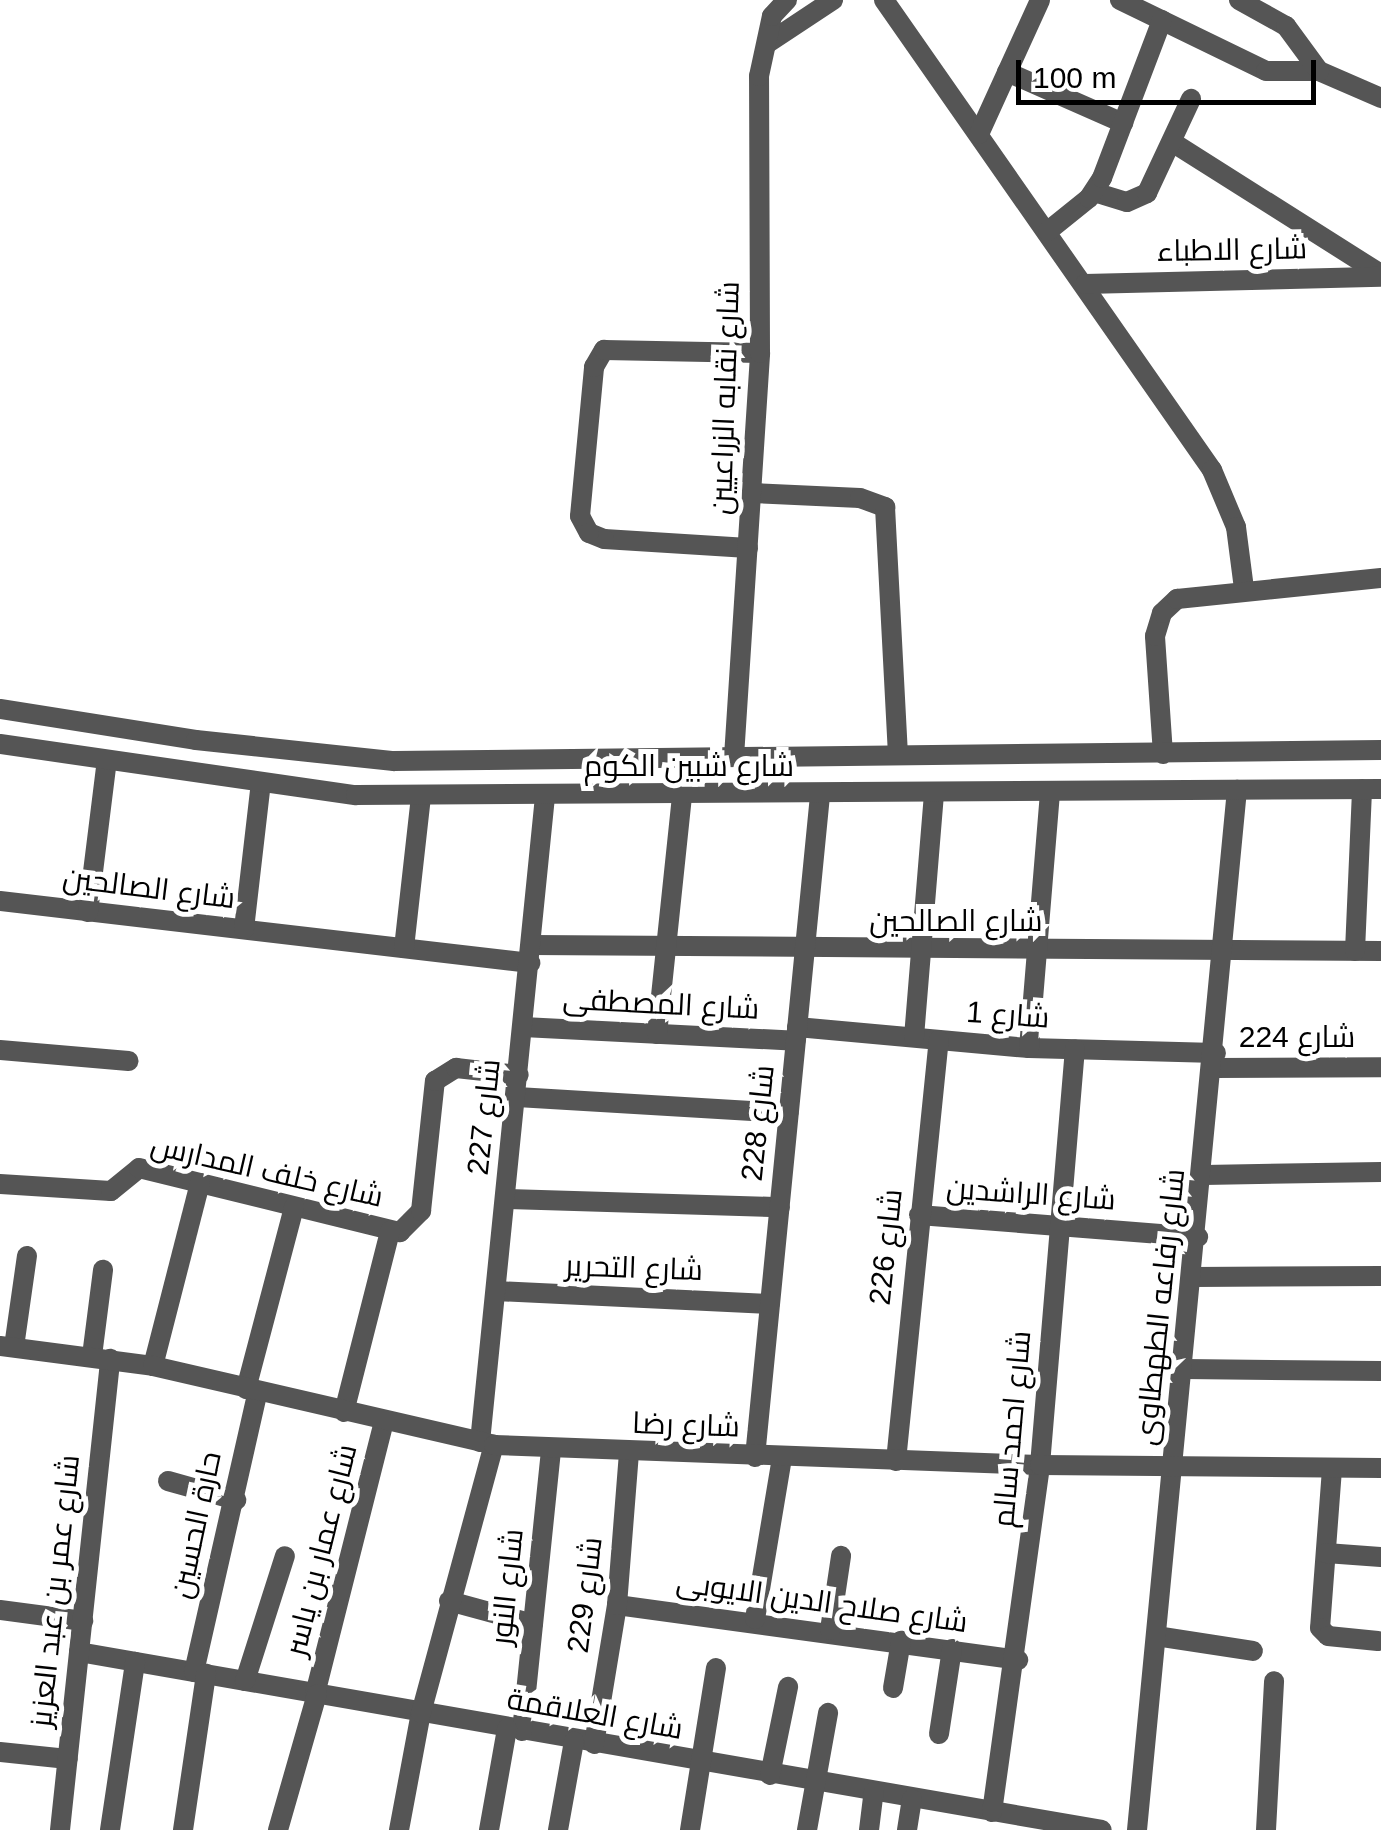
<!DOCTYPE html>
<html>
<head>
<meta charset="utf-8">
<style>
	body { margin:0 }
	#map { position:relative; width:1381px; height:1830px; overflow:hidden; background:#fff; font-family:Helvetica,Cairo,sans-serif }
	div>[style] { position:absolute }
	.minor>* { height:20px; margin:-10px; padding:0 10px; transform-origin:10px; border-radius:10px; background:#555 }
	.tertiary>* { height:20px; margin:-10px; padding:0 10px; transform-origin:10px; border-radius:10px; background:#555 }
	span { translate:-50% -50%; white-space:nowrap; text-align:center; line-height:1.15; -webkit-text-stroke:10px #fff; paint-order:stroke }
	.street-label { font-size:30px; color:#000 }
	.scale { position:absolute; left:1016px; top:60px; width:300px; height:45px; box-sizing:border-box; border:5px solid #000; border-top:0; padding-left:12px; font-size:30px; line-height:35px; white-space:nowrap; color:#000; -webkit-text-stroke:8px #fff; paint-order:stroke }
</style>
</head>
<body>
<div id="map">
	<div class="minor">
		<div style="left:884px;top:0;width:573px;rotate:55.09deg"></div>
		<div style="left:1212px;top:470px;width:62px;rotate:67.2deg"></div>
		<div style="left:1236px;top:527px;width:63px;rotate:82.6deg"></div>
		<div style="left:1120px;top:0;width:162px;rotate:25.9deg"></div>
		<div style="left:1266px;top:71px;width:53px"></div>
		<div style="left:1319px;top:71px;width:68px;rotate:23.5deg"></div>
		<div style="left:1239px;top:0;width:54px;rotate:29deg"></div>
		<div style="left:1286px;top:26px;width:56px;rotate:53.7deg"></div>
		<div style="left:768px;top:43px;width:78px;rotate:-33.5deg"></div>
		<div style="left:1007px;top:72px;width:127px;rotate:23.7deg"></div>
		<div style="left:979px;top:134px;width:147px;rotate:-65.5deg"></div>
		<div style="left:1172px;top:142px;width:247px;rotate:32.3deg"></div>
		<div style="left:1094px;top:192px;width:34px;rotate:17deg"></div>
		<div style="left:1127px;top:202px;width:22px;rotate:-24deg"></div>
		<div style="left:1147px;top:193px;width:104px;rotate:-64.9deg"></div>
		<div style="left:1048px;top:231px;width:53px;rotate:-38.8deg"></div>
		<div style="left:1089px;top:198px;width:24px;rotate:-57deg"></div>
		<div style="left:1102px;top:178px;width:169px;rotate:-69.2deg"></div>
		<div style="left:1085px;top:284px;width:296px;rotate:-1.4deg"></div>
		<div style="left:751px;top:493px;width:109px;rotate:2.6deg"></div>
		<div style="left:860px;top:498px;width:27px;rotate:20deg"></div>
		<div style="left:885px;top:507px;width:248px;rotate:87deg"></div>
		<div style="left:748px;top:548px;width:144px;rotate:-176.4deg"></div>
		<div style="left:604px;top:539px;width:16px;rotate:-158deg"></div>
		<div style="left:589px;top:533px;width:19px;rotate:-118deg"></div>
		<div style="left:580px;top:516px;width:150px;rotate:-84.6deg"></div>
		<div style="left:594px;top:367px;width:20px;rotate:-60deg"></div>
		<div style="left:604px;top:350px;width:156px;rotate:1.1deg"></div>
		<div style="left:1163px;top:754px;width:118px;rotate:-93.9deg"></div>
		<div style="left:1155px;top:636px;width:24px;rotate:-73deg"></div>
		<div style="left:1162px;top:613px;width:21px;rotate:-43deg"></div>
		<div style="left:1177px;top:599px;width:205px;rotate:-5.9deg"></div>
		<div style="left:734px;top:757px;width:405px;rotate:-86.3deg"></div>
		<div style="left:760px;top:353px;width:277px;rotate:-90.2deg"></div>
		<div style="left:759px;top:76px;width:61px;rotate:-77.8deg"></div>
		<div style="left:772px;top:16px;width:22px;rotate:-47deg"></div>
		<div style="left:0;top:901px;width:534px;rotate:6.67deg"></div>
		<div style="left:88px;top:912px;width:153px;rotate:-82.9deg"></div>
		<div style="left:244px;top:929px;width:147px;rotate:-83.4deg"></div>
		<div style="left:532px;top:945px;width:849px;rotate:0.4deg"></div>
		<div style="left:404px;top:948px;width:153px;rotate:-83.6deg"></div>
		<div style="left:1355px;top:951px;width:162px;rotate:-87.5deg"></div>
		<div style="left:523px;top:1027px;width:273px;rotate:2.9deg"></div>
		<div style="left:797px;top:1027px;width:233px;rotate:5.2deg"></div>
		<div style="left:1029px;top:1048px;width:187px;rotate:1.5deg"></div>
		<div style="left:657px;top:1034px;width:238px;rotate:-84deg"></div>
		<div style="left:914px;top:1037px;width:244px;rotate:-85.3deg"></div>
		<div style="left:1029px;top:1048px;width:256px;rotate:-85.3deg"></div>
		<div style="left:0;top:1050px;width:129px;rotate:4.9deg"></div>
		<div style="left:1214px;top:1068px;width:167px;rotate:-0.3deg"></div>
		<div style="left:517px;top:1097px;width:272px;rotate:3.4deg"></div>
		<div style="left:1204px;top:1175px;width:177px;rotate:-1deg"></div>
		<div style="left:0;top:1184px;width:111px;rotate:3.6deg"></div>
		<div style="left:111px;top:1191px;width:36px;rotate:-39deg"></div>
		<div style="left:139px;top:1168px;width:269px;rotate:13.8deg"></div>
		<div style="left:400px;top:1232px;width:30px;rotate:-45deg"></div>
		<div style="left:421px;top:1211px;width:131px;rotate:-83.9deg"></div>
		<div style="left:435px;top:1081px;width:25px;rotate:-32deg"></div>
		<div style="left:456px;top:1068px;width:63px;rotate:6.3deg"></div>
		<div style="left:505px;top:1199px;width:275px;rotate:1.7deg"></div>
		<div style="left:919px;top:1215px;width:280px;rotate:4.5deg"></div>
		<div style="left:1193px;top:1277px;width:188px;rotate:-0.3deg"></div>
		<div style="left:496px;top:1291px;width:274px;rotate:2.7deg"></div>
		<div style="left:14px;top:1347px;width:92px;rotate:-81.9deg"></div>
		<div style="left:92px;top:1356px;width:87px;rotate:-82.7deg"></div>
		<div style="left:153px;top:1366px;width:189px;rotate:-75.6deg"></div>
		<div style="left:1184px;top:1369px;width:197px;rotate:0.6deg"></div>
		<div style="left:246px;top:1389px;width:188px;rotate:-75.2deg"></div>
		<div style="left:344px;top:1412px;width:187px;rotate:-75.7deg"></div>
		<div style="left:480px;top:1442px;width:648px;rotate:-84.25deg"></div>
		<div style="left:755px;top:1457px;width:665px;rotate:-84.39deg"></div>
		<div style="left:896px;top:1461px;width:423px;rotate:-84.2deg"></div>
		<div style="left:1332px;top:1469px;width:159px;rotate:94.3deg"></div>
		<div style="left:1320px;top:1628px;width:11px;rotate:45deg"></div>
		<div style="left:1328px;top:1636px;width:50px;rotate:5.7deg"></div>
		<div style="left:168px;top:1481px;width:71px;rotate:15.6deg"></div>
		<div style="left:1326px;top:1553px;width:55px;rotate:4.2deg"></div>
		<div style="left:449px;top:1601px;width:87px;rotate:15.3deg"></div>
		<div style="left:617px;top:1605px;width:405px;rotate:7.8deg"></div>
		<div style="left:0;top:1610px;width:84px;rotate:7.5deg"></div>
		<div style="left:755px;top:1619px;width:163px;rotate:-80.5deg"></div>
		<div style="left:830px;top:1630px;width:75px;rotate:-81.5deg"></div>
		<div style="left:1156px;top:1636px;width:98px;rotate:8.8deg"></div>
		<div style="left:79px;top:1652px;width:1038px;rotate:9.87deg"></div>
		<div style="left:194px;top:1672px;width:288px;rotate:-77.2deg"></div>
		<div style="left:245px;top:1681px;width:131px;rotate:-72.3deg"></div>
		<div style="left:893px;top:1688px;width:48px;rotate:-80.3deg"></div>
		<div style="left:315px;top:1694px;width:282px;rotate:-75.8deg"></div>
		<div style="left:522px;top:1731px;width:282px;rotate:-84.1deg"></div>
		<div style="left:939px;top:1734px;width:86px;rotate:-81.3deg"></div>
		<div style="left:594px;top:1744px;width:141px;rotate:-80.6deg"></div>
		<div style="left:617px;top:1605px;width:152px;rotate:-85.5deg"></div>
		<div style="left:0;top:1752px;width:68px;rotate:5.9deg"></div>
		<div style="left:770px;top:1775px;width:90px;rotate:-78.4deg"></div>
		<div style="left:992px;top:1812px;width:350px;rotate:-82.1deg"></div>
		<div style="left:1040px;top:1465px;width:417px;rotate:-85.2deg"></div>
		<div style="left:60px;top:1830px;width:474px;rotate:-83.9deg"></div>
		<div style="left:110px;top:1830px;width:170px;rotate:-81.5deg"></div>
		<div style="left:183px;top:1830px;width:158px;rotate:-81.6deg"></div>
		<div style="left:278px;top:1830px;width:141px;rotate:-74deg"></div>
		<div style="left:399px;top:1830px;width:119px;rotate:-79.4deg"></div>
		<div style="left:421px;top:1713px;width:278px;rotate:-74.8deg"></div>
		<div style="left:489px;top:1830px;width:103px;rotate:-79.9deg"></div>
		<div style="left:558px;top:1830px;width:90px;rotate:-79.8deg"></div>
		<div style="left:690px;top:1830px;width:164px;rotate:-80.9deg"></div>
		<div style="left:807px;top:1830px;width:119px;rotate:-79.8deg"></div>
		<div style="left:869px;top:1830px;width:38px;rotate:-83deg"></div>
		<div style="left:907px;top:1830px;width:31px;rotate:-81deg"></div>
		<div style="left:1137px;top:1830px;width:1045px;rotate:-84.51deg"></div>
		<div style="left:1266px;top:1830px;width:149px;rotate:-86.9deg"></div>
	</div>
	<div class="tertiary">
		<div style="left:0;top:709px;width:198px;rotate:9deg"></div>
		<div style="left:196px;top:740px;width:199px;rotate:6.1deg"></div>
		<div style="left:394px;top:761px;width:987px;rotate:-0.64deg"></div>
		<div style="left:0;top:744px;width:360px;rotate:8.2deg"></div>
		<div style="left:356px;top:795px;width:1025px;rotate:-0.34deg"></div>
		<div style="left:0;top:1346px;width:154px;rotate:7.4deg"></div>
		<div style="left:153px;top:1366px;width:350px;rotate:13deg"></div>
		<div style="left:494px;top:1445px;width:546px;rotate:2.1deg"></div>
		<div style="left:1040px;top:1465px;width:341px;rotate:0.5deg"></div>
	</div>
	<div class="street-label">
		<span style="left:1232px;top:250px;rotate:-1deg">شارع الاطباء</span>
		<span style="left:725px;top:398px;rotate:-88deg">شارع نقابه الزراعيين</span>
		<span style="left:689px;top:766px">شارع شبين الكوم</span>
		<span style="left:149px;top:888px;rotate:7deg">شارع الصالحين</span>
		<span style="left:956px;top:921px">شارع الصالحين</span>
		<span style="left:661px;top:1004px;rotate:3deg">شارع المصطفى</span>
		<span style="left:1008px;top:1015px;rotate:4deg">شارع 1</span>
		<span style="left:1297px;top:1037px">شارع 224</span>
		<span style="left:484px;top:1117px;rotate:-84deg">شارع 227</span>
		<span style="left:758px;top:1123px;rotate:-84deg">شارع 228</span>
		<span style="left:267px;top:1171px;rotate:13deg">شارع خلف المدارس</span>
		<span style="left:1031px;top:1194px;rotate:4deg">شارع الراشدين</span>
		<span style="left:886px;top:1247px;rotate:-84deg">شارع 226</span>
		<span style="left:634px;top:1268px;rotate:2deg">شارع التحرير</span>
		<span style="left:1160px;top:1307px;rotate:-84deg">شارع رفاعه الطهطاوى</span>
		<span style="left:686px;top:1425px;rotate:2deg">شارع رضا</span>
		<span style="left:1012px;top:1429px;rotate:-85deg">شارع احمد سالم</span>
		<span style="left:196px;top:1525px;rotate:-78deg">حارة الحسين</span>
		<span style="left:321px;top:1550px;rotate:-76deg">شارع عمار بن ياسر</span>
		<span style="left:507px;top:1587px;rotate:-84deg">شارع النور</span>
		<span style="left:55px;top:1591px;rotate:-84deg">شارع عمر بن عبد العزيز</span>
		<span style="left:585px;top:1595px;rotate:-83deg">شارع 229</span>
		<span style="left:822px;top:1602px;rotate:8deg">شارع صلاح الدين الايوبى</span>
		<span style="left:595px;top:1714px;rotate:10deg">شارع العلاقمة</span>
	</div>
	<div class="scale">100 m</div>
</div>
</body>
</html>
